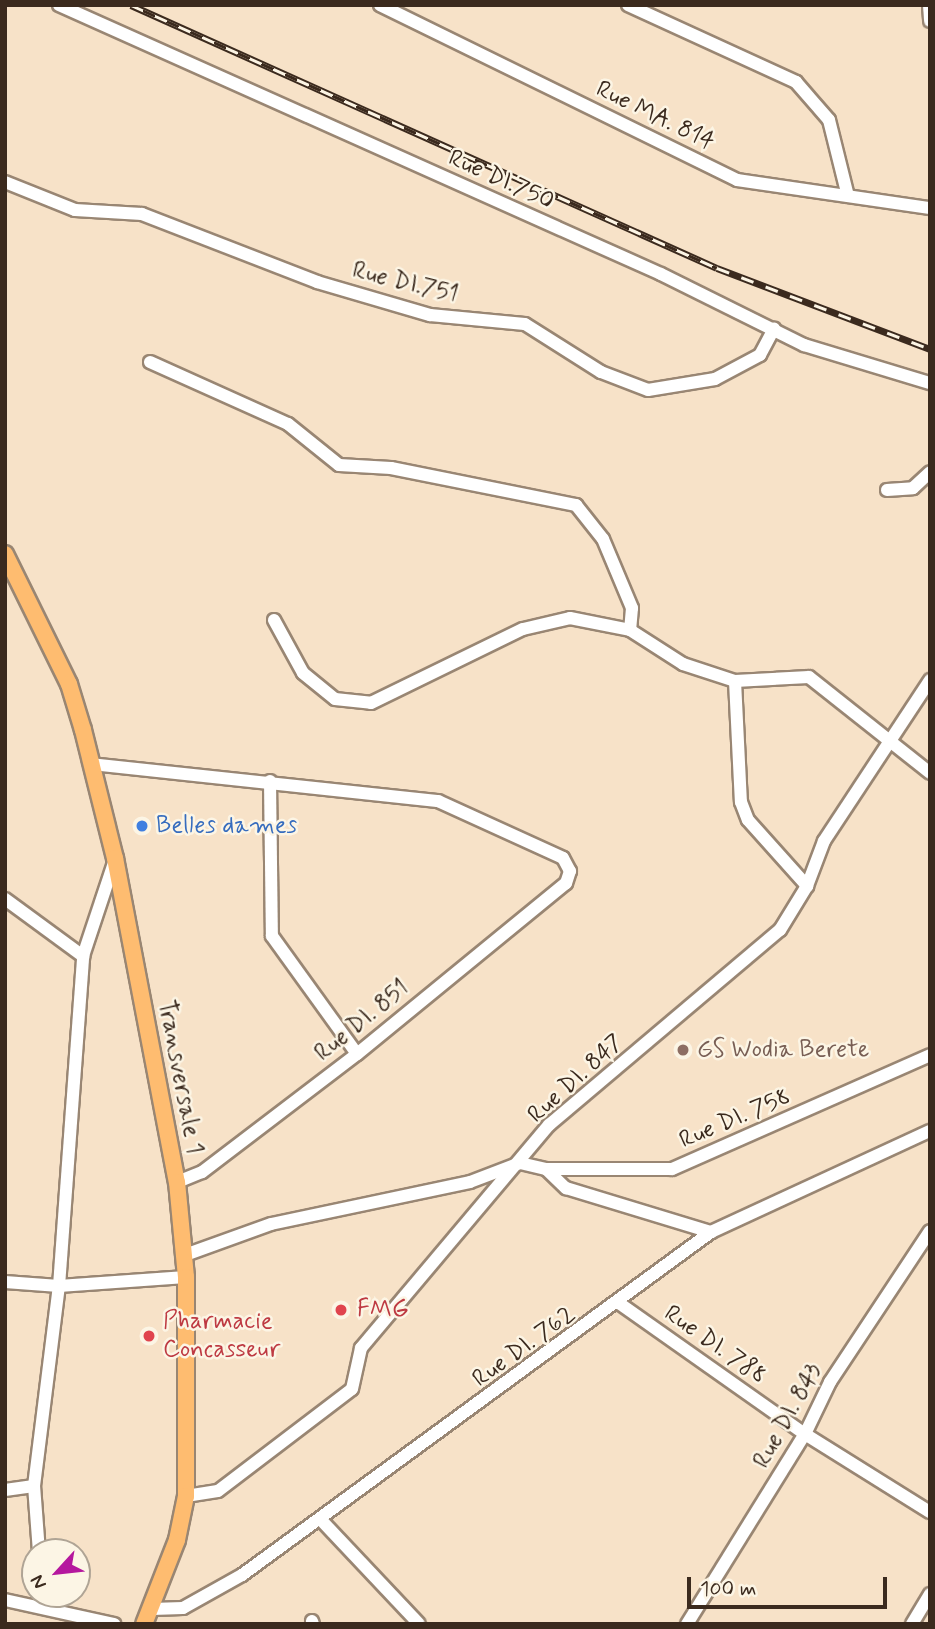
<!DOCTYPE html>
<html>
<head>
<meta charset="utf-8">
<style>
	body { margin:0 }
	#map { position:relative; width:935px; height:1629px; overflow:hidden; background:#f7e2c8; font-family:Mynerve,sans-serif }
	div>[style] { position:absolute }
	.roads { filter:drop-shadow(2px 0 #998673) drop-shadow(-2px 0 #998673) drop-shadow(0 2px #998673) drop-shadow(0 -2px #998673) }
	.minor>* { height:12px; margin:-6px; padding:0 6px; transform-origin:6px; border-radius:6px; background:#fff }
	.major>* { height:16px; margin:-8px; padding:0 8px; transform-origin:8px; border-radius:8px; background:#febc70 }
	.rail>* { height:7px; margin-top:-3.5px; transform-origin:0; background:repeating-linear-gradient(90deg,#fcf5e5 0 13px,#3b2a1e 0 26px); box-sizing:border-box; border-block:2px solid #3b2a1e }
	.dots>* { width:19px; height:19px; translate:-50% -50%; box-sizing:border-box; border:4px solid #fcf5e5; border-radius:50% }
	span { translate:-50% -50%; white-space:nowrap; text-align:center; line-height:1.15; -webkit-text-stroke:5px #fcf5e5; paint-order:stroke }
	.street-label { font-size:24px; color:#3b2a1e }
	.shop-label { font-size:24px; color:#366cbe }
	.left { translate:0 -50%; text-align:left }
	.education-label { font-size:24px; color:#785e54 }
	.health-label { font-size:24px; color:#be3a42 }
	.frame { position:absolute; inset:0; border:7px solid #3b2a1e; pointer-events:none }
	.north { position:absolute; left:21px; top:1538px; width:70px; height:70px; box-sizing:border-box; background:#fcf5e5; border:2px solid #afa495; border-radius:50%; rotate:243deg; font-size:19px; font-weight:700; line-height:28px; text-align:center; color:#3b2a1e }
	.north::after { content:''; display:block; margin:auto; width:24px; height:32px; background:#b5179e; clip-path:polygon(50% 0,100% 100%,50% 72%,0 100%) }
	.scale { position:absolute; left:687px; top:1577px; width:200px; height:32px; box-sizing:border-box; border:4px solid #3b2a1e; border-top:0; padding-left:9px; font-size:21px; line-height:24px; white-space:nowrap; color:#3b2a1e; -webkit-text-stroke:5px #fcf5e5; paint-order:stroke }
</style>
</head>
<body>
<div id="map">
	<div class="roads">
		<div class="minor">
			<div style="left:59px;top:5px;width:659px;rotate:24.08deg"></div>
			<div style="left:661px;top:274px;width:160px;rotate:26.4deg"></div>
			<div style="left:804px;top:345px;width:132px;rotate:16.8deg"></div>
			<div style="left:380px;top:5px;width:398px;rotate:26.1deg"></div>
			<div style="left:737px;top:180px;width:195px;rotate:8.3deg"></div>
			<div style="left:628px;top:5px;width:185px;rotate:24.6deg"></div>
			<div style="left:796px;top:82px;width:50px;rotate:49deg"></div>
			<div style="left:829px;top:120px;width:78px;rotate:76deg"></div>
			<div style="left:929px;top:5px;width:16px;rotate:86deg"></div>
			<div style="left:5px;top:182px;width:75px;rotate:21.8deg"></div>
			<div style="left:75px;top:210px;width:67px;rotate:3.4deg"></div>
			<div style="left:142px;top:214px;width:188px;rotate:21.2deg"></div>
			<div style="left:317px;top:282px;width:118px;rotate:16.3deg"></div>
			<div style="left:430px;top:315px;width:95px;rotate:5.4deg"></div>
			<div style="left:525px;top:324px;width:90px;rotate:32.3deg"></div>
			<div style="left:601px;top:372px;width:50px;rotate:21deg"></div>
			<div style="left:648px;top:390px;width:68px;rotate:-9.3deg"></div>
			<div style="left:715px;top:379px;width:51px;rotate:-28.1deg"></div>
			<div style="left:760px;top:355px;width:30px;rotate:-62deg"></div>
			<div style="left:150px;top:362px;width:151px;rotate:24.2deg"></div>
			<div style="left:288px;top:424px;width:65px;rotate:38.8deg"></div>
			<div style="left:339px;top:465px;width:52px;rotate:3.3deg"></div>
			<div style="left:391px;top:468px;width:189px;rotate:11.3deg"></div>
			<div style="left:576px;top:505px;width:43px;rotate:51.5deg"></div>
			<div style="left:603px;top:539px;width:75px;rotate:67.2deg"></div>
			<div style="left:632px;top:608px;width:22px;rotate:95deg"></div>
			<div style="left:887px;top:490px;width:26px;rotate:-4deg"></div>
			<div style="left:913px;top:488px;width:23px;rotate:-43deg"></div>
			<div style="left:274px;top:620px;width:60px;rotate:61.3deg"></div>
			<div style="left:303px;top:673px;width:41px;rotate:39.1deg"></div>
			<div style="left:335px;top:699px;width:36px;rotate:6deg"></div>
			<div style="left:371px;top:703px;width:169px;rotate:-26deg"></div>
			<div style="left:523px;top:629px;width:48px;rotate:-13.2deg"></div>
			<div style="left:570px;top:618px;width:61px;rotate:11.3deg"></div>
			<div style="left:630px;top:630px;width:63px;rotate:32.7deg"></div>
			<div style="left:683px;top:664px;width:55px;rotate:18.1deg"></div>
			<div style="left:735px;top:681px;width:74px;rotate:-3.1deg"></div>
			<div style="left:809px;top:677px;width:154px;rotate:38.4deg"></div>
			<div style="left:735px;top:681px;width:121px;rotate:87.2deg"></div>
			<div style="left:741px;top:802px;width:19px;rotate:69deg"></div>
			<div style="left:748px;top:820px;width:89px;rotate:48.2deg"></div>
			<div style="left:91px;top:764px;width:349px;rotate:6.1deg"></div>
			<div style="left:438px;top:801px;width:137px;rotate:24.5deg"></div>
			<div style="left:563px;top:858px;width:15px;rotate:62deg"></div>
			<div style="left:570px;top:871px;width:13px;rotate:108deg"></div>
			<div style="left:566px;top:883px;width:270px;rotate:140.7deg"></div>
			<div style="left:357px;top:1054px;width:195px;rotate:142.7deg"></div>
			<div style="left:202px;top:1172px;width:27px;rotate:158deg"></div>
			<div style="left:270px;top:781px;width:155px;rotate:89.3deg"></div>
			<div style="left:272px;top:936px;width:145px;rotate:54.2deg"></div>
			<div style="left:5px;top:899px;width:97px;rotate:36.2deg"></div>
			<div style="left:546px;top:1169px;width:28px;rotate:44deg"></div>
			<div style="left:566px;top:1188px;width:152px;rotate:16.9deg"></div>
			<div style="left:185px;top:1255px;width:91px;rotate:-19.8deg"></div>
			<div style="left:271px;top:1224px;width:203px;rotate:-11.9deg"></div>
			<div style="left:470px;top:1182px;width:53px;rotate:-20.8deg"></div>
			<div style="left:520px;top:1163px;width:27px;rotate:13deg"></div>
			<div style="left:546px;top:1169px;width:126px"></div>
			<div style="left:672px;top:1169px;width:282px;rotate:-23.8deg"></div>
			<div style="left:5px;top:1282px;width:54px;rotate:4.2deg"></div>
			<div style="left:59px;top:1286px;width:127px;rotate:-4.1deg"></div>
			<div style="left:619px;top:1303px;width:228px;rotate:35.2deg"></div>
			<div style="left:805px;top:1434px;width:147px;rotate:32deg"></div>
			<div style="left:5px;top:1490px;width:29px;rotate:-8deg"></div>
			<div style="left:186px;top:1496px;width:32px;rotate:-9deg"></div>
			<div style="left:218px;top:1491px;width:168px;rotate:-37.3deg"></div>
			<div style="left:352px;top:1389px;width:42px;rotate:-77.6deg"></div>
			<div style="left:361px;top:1348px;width:292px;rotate:-49.9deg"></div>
			<div style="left:549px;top:1125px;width:302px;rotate:-40.2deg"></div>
			<div style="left:780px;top:930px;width:52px;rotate:-58.5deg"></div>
			<div style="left:807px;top:886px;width:48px;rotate:-69.3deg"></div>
			<div style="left:824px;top:841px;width:193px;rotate:-56.6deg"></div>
			<div style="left:322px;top:1521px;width:141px;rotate:46.7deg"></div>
			<div style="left:39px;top:1552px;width:66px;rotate:-94.3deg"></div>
			<div style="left:34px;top:1486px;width:202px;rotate:-82.9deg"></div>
			<div style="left:59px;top:1286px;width:331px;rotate:-85.8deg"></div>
			<div style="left:83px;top:956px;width:101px;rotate:-71.6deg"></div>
			<div style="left:5px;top:1600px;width:112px;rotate:12.4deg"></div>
			<div style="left:152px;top:1609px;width:31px;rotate:-2deg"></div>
			<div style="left:183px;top:1608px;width:68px;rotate:-29.2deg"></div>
			<div style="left:242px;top:1575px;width:581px;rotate:-36.18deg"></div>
			<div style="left:711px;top:1232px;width:241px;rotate:-24.8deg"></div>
			<div style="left:312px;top:1621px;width:3px;rotate:72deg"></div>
			<div style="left:687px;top:1624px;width:224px;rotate:-58.2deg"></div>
			<div style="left:805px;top:1434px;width:58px;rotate:-64.3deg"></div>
			<div style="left:830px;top:1382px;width:181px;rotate:-56.5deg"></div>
			<div style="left:912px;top:1624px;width:35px;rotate:-59deg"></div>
		</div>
		<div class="major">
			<div style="left:5px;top:554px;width:145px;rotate:63.8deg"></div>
			<div style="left:69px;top:684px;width:48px;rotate:73.1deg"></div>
			<div style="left:83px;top:730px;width:132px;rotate:76deg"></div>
			<div style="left:115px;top:858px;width:330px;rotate:79.2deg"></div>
			<div style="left:177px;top:1182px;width:95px;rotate:84.6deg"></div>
			<div style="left:186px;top:1277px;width:219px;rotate:90deg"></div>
			<div style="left:186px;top:1496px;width:45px;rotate:101.6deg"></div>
			<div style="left:177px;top:1540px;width:90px;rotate:111.4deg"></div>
		</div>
	</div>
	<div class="rail">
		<div style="left:131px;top:5px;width:642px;rotate:24.17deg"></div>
		<div style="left:717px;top:268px;width:228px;rotate:20.8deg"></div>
	</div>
	<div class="dots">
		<div style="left:142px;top:826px;background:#3f7fe0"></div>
		<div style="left:683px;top:1050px;background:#8d6e63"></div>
		<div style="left:341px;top:1310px;background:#e0444e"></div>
		<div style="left:149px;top:1336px;background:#e0444e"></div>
	</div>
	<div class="street-label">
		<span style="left:655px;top:116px;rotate:26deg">Rue MA. 814</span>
		<span style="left:501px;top:180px;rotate:24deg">Rue DI.750</span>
		<span style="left:405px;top:283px;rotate:14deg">Rue DI.751</span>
		<span style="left:362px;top:1021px;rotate:-39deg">Rue DI. 851</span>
		<span style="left:180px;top:1077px;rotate:79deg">Transversale 1</span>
		<span style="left:576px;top:1079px;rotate:-42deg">Rue DI. 847</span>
		<span style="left:735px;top:1119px;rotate:-23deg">Rue DI. 758</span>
		<span style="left:715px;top:1345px;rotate:35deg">Rue DI. 788</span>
		<span style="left:524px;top:1347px;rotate:-36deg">Rue DI. 762</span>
		<span style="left:788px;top:1416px;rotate:-61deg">Rue DI. 843</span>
	</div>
	<div class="shop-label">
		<span class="left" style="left:156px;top:826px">Belles dames</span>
	</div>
	<div class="education-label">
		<span class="left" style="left:697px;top:1050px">GS Wodia Berete</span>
	</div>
	<div class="health-label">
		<span class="left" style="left:357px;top:1310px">FMG</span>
		<span class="left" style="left:163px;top:1336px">Pharmacie<br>Concasseur</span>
	</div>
	<div class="frame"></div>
	<div class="north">N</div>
	<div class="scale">100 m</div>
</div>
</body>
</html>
